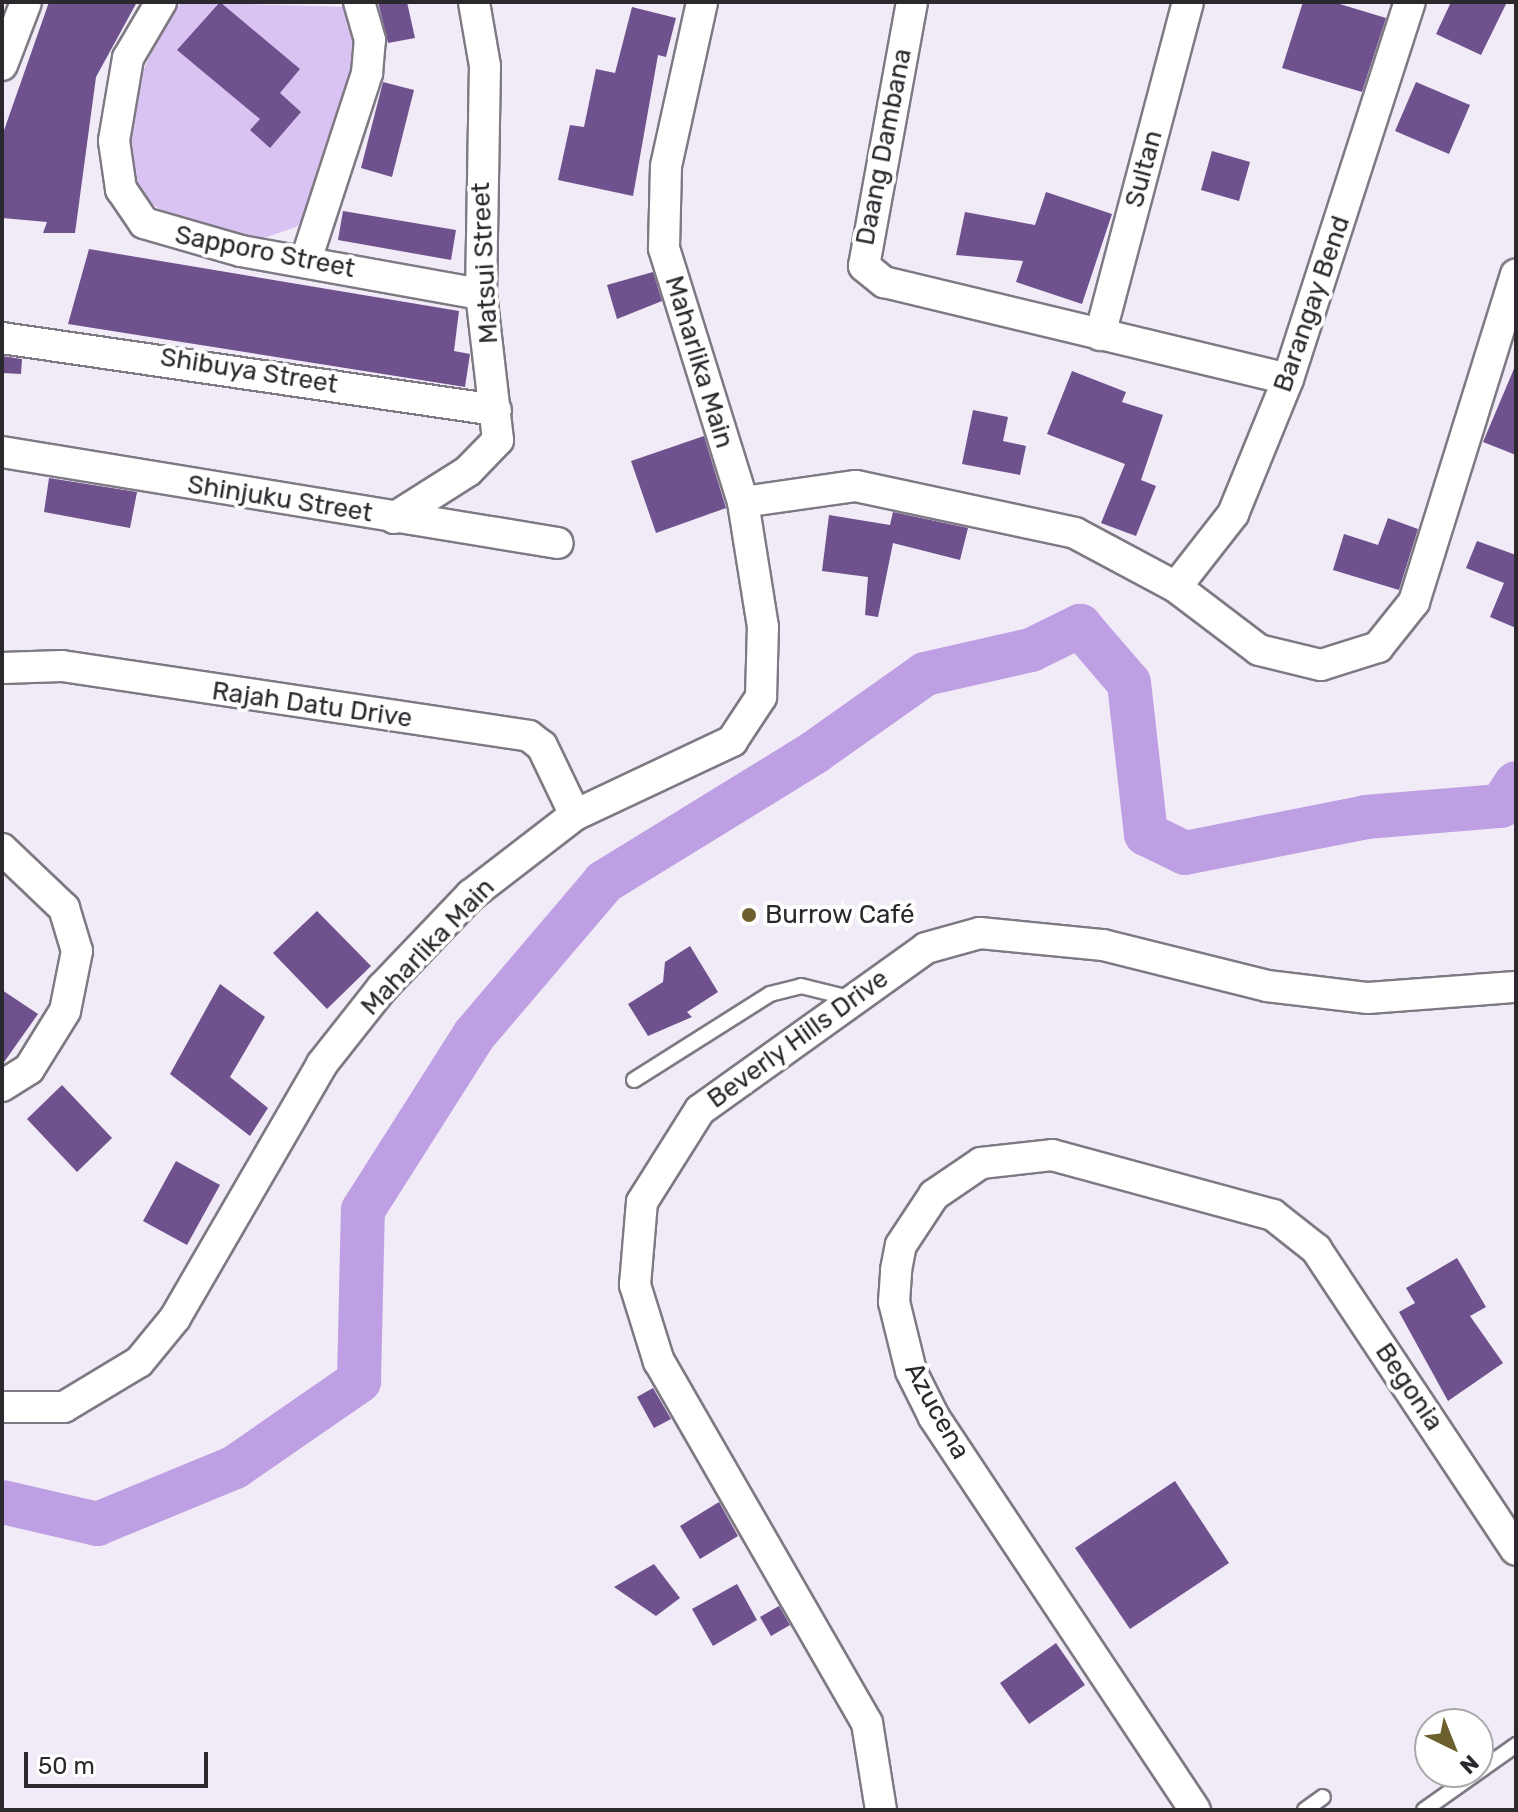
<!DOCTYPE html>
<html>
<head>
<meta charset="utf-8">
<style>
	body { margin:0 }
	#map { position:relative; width:1518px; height:1812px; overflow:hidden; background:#f0ebf6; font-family:Rubik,sans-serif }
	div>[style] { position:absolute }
	.green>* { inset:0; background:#d9c3f3 }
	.river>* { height:44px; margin:-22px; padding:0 22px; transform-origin:22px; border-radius:22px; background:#bf9fe3 }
	.building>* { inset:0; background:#6f518e }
	.roads { filter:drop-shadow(2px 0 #7e7983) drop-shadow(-2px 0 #7e7983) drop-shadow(0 2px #7e7983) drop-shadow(0 -2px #7e7983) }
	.service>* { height:14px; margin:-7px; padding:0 7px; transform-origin:7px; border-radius:7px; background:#fff }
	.minor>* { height:30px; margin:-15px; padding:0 15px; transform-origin:15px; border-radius:15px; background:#fff }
	.dots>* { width:22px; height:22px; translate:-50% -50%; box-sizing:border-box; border:4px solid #fff; border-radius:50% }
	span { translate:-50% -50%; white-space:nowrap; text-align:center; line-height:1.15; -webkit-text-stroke:8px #fff; paint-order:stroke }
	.street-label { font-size:26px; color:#2b292e }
	.poi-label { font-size:26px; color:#2b292e }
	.left { translate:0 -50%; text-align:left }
	.frame { position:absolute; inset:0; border:4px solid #2b292e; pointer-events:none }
	.north { position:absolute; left:1414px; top:1708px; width:80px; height:80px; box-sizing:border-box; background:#fff; border:2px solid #aaa9ab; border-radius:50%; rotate:137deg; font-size:22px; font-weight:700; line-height:32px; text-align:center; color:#2b292e }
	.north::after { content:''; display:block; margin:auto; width:28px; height:36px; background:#6d602d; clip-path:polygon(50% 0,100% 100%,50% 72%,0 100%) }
	.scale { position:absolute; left:24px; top:1752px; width:184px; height:36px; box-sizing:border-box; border:4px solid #2b292e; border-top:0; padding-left:10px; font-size:24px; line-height:28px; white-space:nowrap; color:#2b292e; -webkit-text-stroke:6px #fff; paint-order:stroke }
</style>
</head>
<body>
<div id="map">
	<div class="green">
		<div style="clip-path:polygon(182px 2px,349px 7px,360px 65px,312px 214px,296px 227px,258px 240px,181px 223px,140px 196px,130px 138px,137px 85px,166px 19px)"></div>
	</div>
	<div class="river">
		<div style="left:2px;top:1502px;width:98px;rotate:13deg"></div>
		<div style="left:97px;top:1524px;width:149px;rotate:-22.4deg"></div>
		<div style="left:235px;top:1467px;width:151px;rotate:-34.7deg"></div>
		<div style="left:359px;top:1381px;width:171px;rotate:-88.7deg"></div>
		<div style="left:363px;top:1210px;width:207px;rotate:-57.6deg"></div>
		<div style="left:474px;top:1035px;width:201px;rotate:-49.6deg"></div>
		<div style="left:604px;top:882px;width:248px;rotate:-31.6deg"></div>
		<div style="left:815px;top:752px;width:135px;rotate:-35.3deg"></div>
		<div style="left:925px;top:674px;width:109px;rotate:-12.8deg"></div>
		<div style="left:1031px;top:650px;width:55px;rotate:-26.1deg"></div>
		<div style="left:1080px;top:626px;width:75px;rotate:49.3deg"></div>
		<div style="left:1129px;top:683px;width:152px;rotate:83.6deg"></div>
		<div style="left:1146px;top:834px;width:43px;rotate:26deg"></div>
		<div style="left:1185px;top:853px;width:185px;rotate:-11.2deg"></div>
		<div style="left:1366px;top:817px;width:135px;rotate:-4.7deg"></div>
		<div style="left:1501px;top:806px;width:27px;rotate:-57deg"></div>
	</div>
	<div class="building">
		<div style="clip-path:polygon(49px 2px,137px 2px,96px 77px,75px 233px,43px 233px,47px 222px,2px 218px,2px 136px)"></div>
		<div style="clip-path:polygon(220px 2px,300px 69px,280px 93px,301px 112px,270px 148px,250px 130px,260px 119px,177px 50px)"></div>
		<div style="clip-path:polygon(378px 2px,407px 2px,415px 38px,388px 43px)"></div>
		<div style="clip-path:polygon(1303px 2px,1333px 2px,1386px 18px,1362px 92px,1282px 68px)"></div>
		<div style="clip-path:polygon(1451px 2px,1507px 2px,1481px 55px,1436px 34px)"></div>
		<div style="clip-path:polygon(632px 7px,676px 18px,666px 57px,658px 55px,633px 196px,558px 180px,570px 125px,584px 127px,596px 69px,615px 73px)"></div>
		<div style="clip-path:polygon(383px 82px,414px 90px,392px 177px,361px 168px)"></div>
		<div style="clip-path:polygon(1416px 82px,1470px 105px,1449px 154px,1395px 131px)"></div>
		<div style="clip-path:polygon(1212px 151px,1250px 162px,1239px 201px,1201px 190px)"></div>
		<div style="clip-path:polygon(1046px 192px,1112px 214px,1082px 304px,1016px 282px,1023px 261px,956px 255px,965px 212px,1035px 225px)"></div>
		<div style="clip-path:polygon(343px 211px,456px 230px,451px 260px,338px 240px)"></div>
		<div style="clip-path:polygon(89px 249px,459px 311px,454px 351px,470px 354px,465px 387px,68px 324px)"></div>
		<div style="clip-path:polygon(653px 272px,662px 301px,617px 319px,607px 285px)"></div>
		<div style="clip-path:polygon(2px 356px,22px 359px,21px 374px,2px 373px)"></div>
		<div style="clip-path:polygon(1516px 364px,1516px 455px,1483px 442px)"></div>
		<div style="clip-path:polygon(1072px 371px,1126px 392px,1122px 402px,1163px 415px,1141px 480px,1156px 486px,1136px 536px,1101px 523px,1125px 464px,1047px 434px)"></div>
		<div style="clip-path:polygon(973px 410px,1008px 417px,1003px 441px,1026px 446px,1020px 475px,962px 464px)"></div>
		<div style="clip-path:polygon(704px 436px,726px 508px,656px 533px,631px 461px)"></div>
		<div style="clip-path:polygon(49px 478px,137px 492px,130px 528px,44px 512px)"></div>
		<div style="clip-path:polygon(893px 512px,968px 528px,960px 560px,893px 543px,878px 617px,865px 615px,868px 577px,822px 571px,829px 515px,890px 525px)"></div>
		<div style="clip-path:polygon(1388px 518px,1418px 529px,1399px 590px,1333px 570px,1344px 534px,1378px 545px)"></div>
		<div style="clip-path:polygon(1477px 541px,1516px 555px,1516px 628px,1490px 617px,1504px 583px,1466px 568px)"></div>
		<div style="clip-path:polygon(317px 911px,371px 966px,327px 1009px,273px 953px)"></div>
		<div style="clip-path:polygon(690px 946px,718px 992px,687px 1012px,692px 1017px,648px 1036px,628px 1004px,663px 982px,665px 962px)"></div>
		<div style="clip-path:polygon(220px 984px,265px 1017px,230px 1077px,268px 1108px,250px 1136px,170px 1074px)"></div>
		<div style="clip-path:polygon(2px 990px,38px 1014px,2px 1065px)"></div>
		<div style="clip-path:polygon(62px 1085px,112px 1138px,77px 1172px,27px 1119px)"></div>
		<div style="clip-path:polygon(176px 1161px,220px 1185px,187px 1245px,143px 1221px)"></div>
		<div style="clip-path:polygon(1457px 1258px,1486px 1307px,1470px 1316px,1503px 1363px,1448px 1401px,1399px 1312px,1415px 1303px,1406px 1288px)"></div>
		<div style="clip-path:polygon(653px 1388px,671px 1419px,654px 1428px,637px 1397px)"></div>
		<div style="clip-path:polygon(1175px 1481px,1229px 1563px,1130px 1629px,1075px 1548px)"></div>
		<div style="clip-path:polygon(719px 1502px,738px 1536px,700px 1559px,680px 1526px)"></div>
		<div style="clip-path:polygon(654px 1564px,680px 1598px,656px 1616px,614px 1587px)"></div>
		<div style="clip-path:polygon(737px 1584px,757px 1620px,713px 1646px,692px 1609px)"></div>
		<div style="clip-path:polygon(779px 1606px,790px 1625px,771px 1636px,760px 1617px)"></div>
		<div style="clip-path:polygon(1056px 1643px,1085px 1685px,1029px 1724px,1000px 1683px)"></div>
	</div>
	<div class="roads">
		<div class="service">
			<div style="left:634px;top:1080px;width:161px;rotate:-32.3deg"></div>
			<div style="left:770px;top:994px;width:32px;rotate:-14deg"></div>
			<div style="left:801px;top:986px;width:50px;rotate:13.8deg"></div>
			<div style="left:1305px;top:1810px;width:22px;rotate:-36deg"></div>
			<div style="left:1424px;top:1810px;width:113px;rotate:-35.2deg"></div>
		</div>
		<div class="minor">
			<div style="left:161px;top:2px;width:65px;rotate:120.5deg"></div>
			<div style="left:128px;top:58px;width:84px;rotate:99.6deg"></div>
			<div style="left:114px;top:141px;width:49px;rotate:81.7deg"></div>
			<div style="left:121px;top:189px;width:41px;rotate:55.9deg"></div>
			<div style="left:144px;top:223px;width:101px;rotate:16.1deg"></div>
			<div style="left:241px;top:251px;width:244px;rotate:10.2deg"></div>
			<div style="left:912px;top:2px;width:268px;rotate:100.3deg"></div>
			<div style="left:864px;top:266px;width:26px;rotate:39deg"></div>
			<div style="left:884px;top:282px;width:415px;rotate:13.5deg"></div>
			<div style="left:2px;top:65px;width:67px;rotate:-69.1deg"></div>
			<div style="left:306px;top:260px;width:197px;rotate:-71.9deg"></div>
			<div style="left:367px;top:73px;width:33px;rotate:-85deg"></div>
			<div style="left:370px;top:40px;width:40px;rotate:-106deg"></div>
			<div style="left:1100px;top:335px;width:344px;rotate:-75.2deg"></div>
			<div style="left:2px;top:338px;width:499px;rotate:8.3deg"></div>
			<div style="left:2px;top:452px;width:563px;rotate:9.3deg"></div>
			<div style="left:743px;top:502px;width:114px;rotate:-8.1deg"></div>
			<div style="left:856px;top:486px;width:224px;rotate:12.1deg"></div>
			<div style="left:1075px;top:533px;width:115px;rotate:28.1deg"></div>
			<div style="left:1176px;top:587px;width:104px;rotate:37.2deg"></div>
			<div style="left:1259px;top:650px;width:64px;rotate:13.6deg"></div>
			<div style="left:1321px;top:665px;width:60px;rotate:-17.5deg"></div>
			<div style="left:1378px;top:647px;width:58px;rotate:-51.3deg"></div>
			<div style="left:1414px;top:602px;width:343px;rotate:-72.7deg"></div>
			<div style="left:394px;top:518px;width:88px;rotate:-32.4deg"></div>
			<div style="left:468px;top:471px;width:43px;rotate:-45.9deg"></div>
			<div style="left:498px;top:440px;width:147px;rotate:-96.6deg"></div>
			<div style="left:481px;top:294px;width:228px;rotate:-89deg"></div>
			<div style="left:485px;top:66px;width:65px;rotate:-99.8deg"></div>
			<div style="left:1176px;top:587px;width:93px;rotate:-52deg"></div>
			<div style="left:1233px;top:514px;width:146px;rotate:-67.8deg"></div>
			<div style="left:1288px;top:379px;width:396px;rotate:-72.1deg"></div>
			<div style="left:2px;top:668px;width:60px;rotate:-1.9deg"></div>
			<div style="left:62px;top:666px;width:472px;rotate:8.5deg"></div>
			<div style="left:529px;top:736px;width:16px;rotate:38deg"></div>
			<div style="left:542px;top:746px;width:76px;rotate:64.4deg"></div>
			<div style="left:2px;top:849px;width:86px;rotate:43.6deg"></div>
			<div style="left:64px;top:908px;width:45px;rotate:73.2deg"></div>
			<div style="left:77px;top:951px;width:61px;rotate:101.3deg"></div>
			<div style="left:65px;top:1011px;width:68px;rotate:121.8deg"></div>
			<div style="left:29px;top:1069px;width:32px;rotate:148deg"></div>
			<div style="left:2px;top:1407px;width:62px"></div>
			<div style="left:64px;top:1407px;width:87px;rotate:-31deg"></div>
			<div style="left:139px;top:1362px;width:57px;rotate:-50.7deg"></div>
			<div style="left:175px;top:1318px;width:293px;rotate:-59.9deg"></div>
			<div style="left:322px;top:1064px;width:97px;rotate:-51.7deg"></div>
			<div style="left:382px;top:988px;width:129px;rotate:-46.3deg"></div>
			<div style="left:471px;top:895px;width:131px;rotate:-37.6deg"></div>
			<div style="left:575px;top:815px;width:174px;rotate:-25.2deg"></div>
			<div style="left:732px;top:741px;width:53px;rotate:-56.6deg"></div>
			<div style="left:761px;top:697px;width:70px;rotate:-88.4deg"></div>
			<div style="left:763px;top:627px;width:127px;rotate:-99.1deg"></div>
			<div style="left:743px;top:502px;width:266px;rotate:-107.3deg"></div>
			<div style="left:664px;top:248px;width:82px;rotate:-88.6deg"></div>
			<div style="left:666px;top:166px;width:168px;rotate:-77.6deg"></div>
			<div style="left:881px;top:1810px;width:88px;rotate:-99.1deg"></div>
			<div style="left:867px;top:1723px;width:417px;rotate:-119.9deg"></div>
			<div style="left:659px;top:1362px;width:81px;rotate:-107.3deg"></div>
			<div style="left:635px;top:1285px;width:83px;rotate:-85.2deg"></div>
			<div style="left:642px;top:1202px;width:109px;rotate:-57.8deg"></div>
			<div style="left:700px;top:1110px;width:278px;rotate:-35.6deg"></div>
			<div style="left:926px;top:948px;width:56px;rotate:-15.5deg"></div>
			<div style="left:980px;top:933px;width:124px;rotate:5.6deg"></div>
			<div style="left:1103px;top:945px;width:169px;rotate:14deg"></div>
			<div style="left:1267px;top:986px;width:102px;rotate:6.8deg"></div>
			<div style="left:1368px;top:998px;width:148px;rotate:-4.3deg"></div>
			<div style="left:1195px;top:1810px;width:472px;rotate:-123.6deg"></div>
			<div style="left:934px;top:1417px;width:51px;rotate:-116.6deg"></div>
			<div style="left:911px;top:1371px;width:71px;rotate:-103.8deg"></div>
			<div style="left:894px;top:1302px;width:32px;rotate:-86deg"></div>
			<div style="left:896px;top:1270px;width:25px;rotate:-79deg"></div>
			<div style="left:901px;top:1245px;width:60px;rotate:-56.6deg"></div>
			<div style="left:934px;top:1195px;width:57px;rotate:-34.2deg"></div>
			<div style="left:981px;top:1163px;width:71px;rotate:-6.4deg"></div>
			<div style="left:1052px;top:1155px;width:229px;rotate:15.2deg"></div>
			<div style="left:1273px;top:1215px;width:55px;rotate:38.3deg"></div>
			<div style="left:1316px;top:1249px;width:361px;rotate:56.4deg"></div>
		</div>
	</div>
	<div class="dots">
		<div style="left:749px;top:915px;background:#6d602d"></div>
	</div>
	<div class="street-label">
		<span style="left:884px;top:147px;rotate:-79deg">Daang Dambana</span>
		<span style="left:1144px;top:169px;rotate:-75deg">Sultan</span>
		<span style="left:265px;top:252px;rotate:11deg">Sapporo Street</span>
		<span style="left:485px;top:263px;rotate:-93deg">Matsui Street</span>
		<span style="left:1312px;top:304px;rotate:-71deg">Barangay Bend</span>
		<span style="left:699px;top:362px;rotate:73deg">Maharlika Main</span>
		<span style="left:249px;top:371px;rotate:9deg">Shibuya Street</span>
		<span style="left:280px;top:499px;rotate:9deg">Shinjuku Street</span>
		<span style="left:312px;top:705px;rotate:8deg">Rajah Datu Drive</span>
		<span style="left:428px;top:947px;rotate:-46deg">Maharlika Main</span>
		<span style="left:798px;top:1039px;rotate:-36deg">Beverly Hills Drive</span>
		<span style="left:1409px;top:1387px;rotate:56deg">Begonia</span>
		<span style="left:937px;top:1411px;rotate:61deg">Azucena</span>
	</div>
	<div class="poi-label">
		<span class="left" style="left:765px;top:915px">Burrow Café</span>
	</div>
	<div class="frame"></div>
	<div class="north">N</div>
	<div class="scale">50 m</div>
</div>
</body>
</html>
